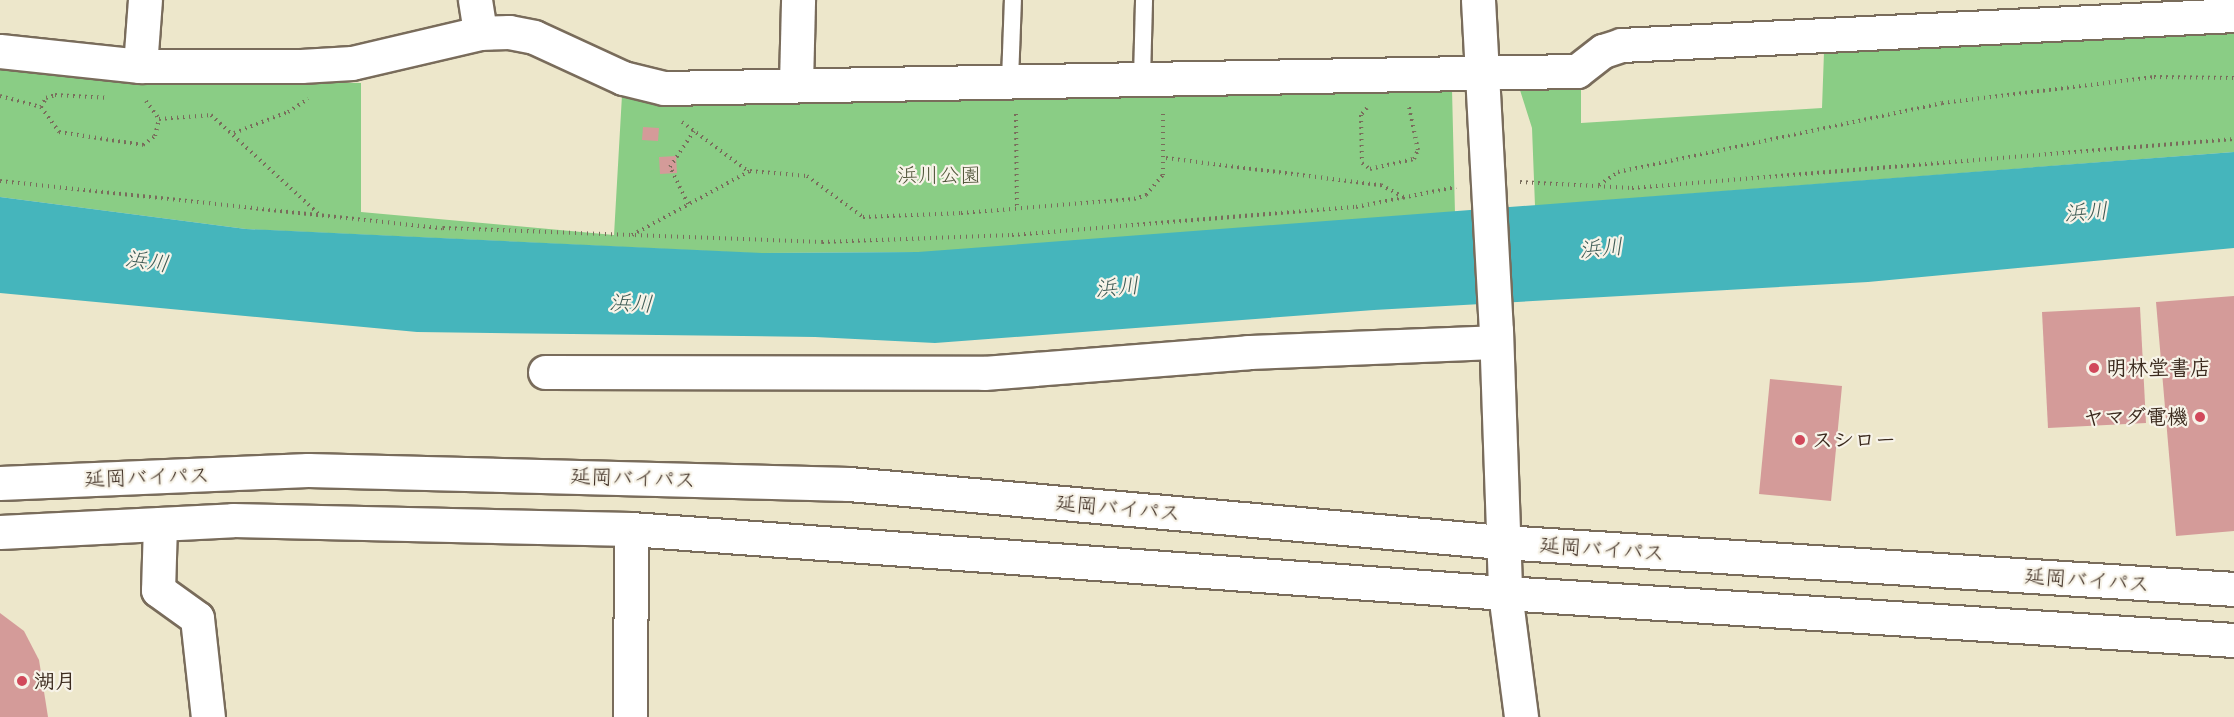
<!DOCTYPE html>
<html>
<head>
<meta charset="utf-8">
<style>
	body { margin:0 }
	#map { position:relative; width:2234px; height:717px; overflow:hidden; background:#ede7cb; font-family:Delius,"Klee One",sans-serif }
	div>[style] { position:absolute }
	.green>* { inset:0; background:#8acd85 }
	.water>* { inset:0; background:#45b5bc }
	.building>* { inset:0; background:#d49b99 }
	.path>* { height:4px; margin-top:-2px; transform-origin:0; background:repeating-linear-gradient(90deg,#796c5b 0 1.5px,transparent 0 6px) }
	.roads { filter:drop-shadow(2px 0 #796c5b) drop-shadow(-2px 0 #796c5b) drop-shadow(0 2px #796c5b) drop-shadow(0 -2px #796c5b) }
	.service>* { height:16px; margin:-8px; padding:0 8px; transform-origin:8px; border-radius:8px; background:#fff }
	.minor>* { height:33px; margin:-16.5px; padding:0 16.5px; transform-origin:16.5px; border-radius:16.5px; background:#fff }
	.tertiary>* { height:33px; margin:-16.5px; padding:0 16.5px; transform-origin:16.5px; border-radius:16.5px; background:#fff }
	.trunk>* { height:33px; margin:-16.5px; padding:0 16.5px; transform-origin:16.5px; border-radius:16.5px; background:#fff }
	.dots>* { width:16px; height:16px; translate:-50% -50%; box-sizing:border-box; border:3px solid #f7f3e8; border-radius:50% }
	span { translate:-50% -50%; white-space:nowrap; text-align:center; line-height:1.15; -webkit-text-stroke:4.5px #f7f3e8; paint-order:stroke }
	.park-label { font-size:21px; color:#4f5338 }
	.poi-label { font-size:21px; color:#3b2a1e; font-weight:700 }
	.left { translate:0 -50%; text-align:left }
	.right { translate:-100% -50%; text-align:right }
	.street-label { font-size:21px; color:#3b2a1e }
	.water-label { font-size:22px; color:#3e5b55; font-style:italic }
</style>
</head>
<body>
<div id="map">
	<div class="green">
		<div style="clip-path:polygon(2234px 30px,2234px 152px,1535px 206px,1532px 128px,1519px 87px,1581px 80px,1581px 123px,1822px 108px,1824px 52px)"></div>
		<div style="clip-path:polygon(0 67px,133px 80px,361px 83px,361px 212px,614px 235px,622px 95px,658px 104px,1452px 89px,1455px 214px,936px 252px,748px 253px,246px 229px,0 197px)"></div>
	</div>
	<div class="water">
		<div style="clip-path:polygon(2234px 152px,2234px 248px,1868px 282px,1374px 310px,935px 343px,815px 337px,417px 332px,0 293px,0 197px,246px 229px,762px 253px,918px 252px)"></div>
	</div>
	<div class="building">
		<div style="clip-path:polygon(643px 127px,659px 128px,658px 141px,642px 140px)"></div>
		<div style="clip-path:polygon(676px 156px,677px 173px,660px 174px,659px 157px)"></div>
		<div style="clip-path:polygon(2234px 296px,2234px 531px,2176px 536px,2156px 302px)"></div>
		<div style="clip-path:polygon(2140px 307px,2146px 423px,2048px 428px,2042px 312px)"></div>
		<div style="clip-path:polygon(1770px 379px,1842px 386px,1831px 501px,1759px 494px)"></div>
		<div style="clip-path:polygon(0 613px,24px 631px,39px 660px,48px 717px,0 717px)"></div>
	</div>
	<div class="path">
		<div style="left:0;top:96px;width:42px;rotate:15deg"></div>
		<div style="left:41px;top:107px;width:31px;rotate:54deg"></div>
		<div style="left:59px;top:132px;width:85px;rotate:8.8deg"></div>
		<div style="left:143px;top:145px;width:15px;rotate:-37deg"></div>
		<div style="left:155px;top:136px;width:17px;rotate:-77deg"></div>
		<div style="left:159px;top:119px;width:52px;rotate:-4.4deg"></div>
		<div style="left:211px;top:115px;width:149px;rotate:42.6deg"></div>
		<div style="left:146px;top:101px;width:22px;rotate:54deg"></div>
		<div style="left:41px;top:107px;width:10px;rotate:-61deg"></div>
		<div style="left:46px;top:98px;width:9px;rotate:-18deg"></div>
		<div style="left:55px;top:95px;width:54px;rotate:3.2deg"></div>
		<div style="left:1367px;top:108px;width:9px;rotate:131deg"></div>
		<div style="left:1361px;top:115px;width:48px;rotate:88.8deg"></div>
		<div style="left:1362px;top:163px;width:10px;rotate:37deg"></div>
		<div style="left:1370px;top:169px;width:45px;rotate:-12.8deg"></div>
		<div style="left:1414px;top:159px;width:10px;rotate:-66deg"></div>
		<div style="left:1418px;top:150px;width:44px;rotate:-101.8deg"></div>
		<div style="left:1016px;top:114px;width:92px;rotate:89.4deg"></div>
		<div style="left:682px;top:122px;width:84px;rotate:36.7deg"></div>
		<div style="left:234px;top:133px;width:58px;rotate:-21.3deg"></div>
		<div style="left:288px;top:112px;width:24px;rotate:-33deg"></div>
		<div style="left:1166px;top:158px;width:217px;rotate:7.2deg"></div>
		<div style="left:1381px;top:185px;width:26px;rotate:28deg"></div>
		<div style="left:0;top:181px;width:445px;rotate:6.1deg"></div>
		<div style="left:443px;top:228px;width:379px;rotate:2.1deg"></div>
		<div style="left:822px;top:242px;width:190px;rotate:-2.1deg"></div>
		<div style="left:1012px;top:235px;width:345px;rotate:-4.7deg"></div>
		<div style="left:1356px;top:207px;width:102px;rotate:-11.3deg"></div>
		<div style="left:1520px;top:182px;width:112px;rotate:3.1deg"></div>
		<div style="left:1632px;top:188px;width:604px;rotate:-4.65deg"></div>
		<div style="left:1599px;top:185px;width:23px;rotate:-34deg"></div>
		<div style="left:1618px;top:172px;width:331px;rotate:-12deg"></div>
		<div style="left:1942px;top:103px;width:214px;rotate:-7deg"></div>
		<div style="left:2154px;top:77px;width:80px;rotate:0.7deg"></div>
		<div style="left:688px;top:204px;width:41px;rotate:-115.9deg"></div>
		<div style="left:670px;top:167px;width:43px;rotate:-56.3deg"></div>
		<div style="left:632px;top:235px;width:134px;rotate:-28.5deg"></div>
		<div style="left:750px;top:171px;width:57px;rotate:5deg"></div>
		<div style="left:807px;top:176px;width:69px;rotate:36.2deg"></div>
		<div style="left:863px;top:217px;width:98px;rotate:-2.3deg"></div>
		<div style="left:961px;top:213px;width:174px;rotate:-4.6deg"></div>
		<div style="left:1134px;top:199px;width:13px;rotate:-18deg"></div>
		<div style="left:1146px;top:195px;width:26px;rotate:-50deg"></div>
		<div style="left:1163px;top:175px;width:66px;rotate:-90deg"></div>
	</div>
	<div class="roads">
		<div class="service">
			<div style="left:1142px;top:78px;width:78px;rotate:-88.5deg"></div>
			<div style="left:1010px;top:80px;width:80px;rotate:-87.9deg"></div>
		</div>
		<div class="minor">
			<div style="left:475px;top:0;width:33px;rotate:81deg"></div>
			<div style="left:0;top:51px;width:141px;rotate:6.1deg"></div>
			<div style="left:140px;top:66px;width:161px"></div>
			<div style="left:301px;top:66px;width:51px;rotate:-3.4deg"></div>
			<div style="left:352px;top:63px;width:131px;rotate:-13.2deg"></div>
			<div style="left:480px;top:33px;width:29px;rotate:-2deg"></div>
			<div style="left:509px;top:32px;width:25px;rotate:11deg"></div>
			<div style="left:534px;top:37px;width:98px;rotate:24.7deg"></div>
			<div style="left:623px;top:78px;width:42px;rotate:13.7deg"></div>
			<div style="left:664px;top:88px;width:913px;rotate:-1.07deg"></div>
			<div style="left:1577px;top:71px;width:33px;rotate:-38deg"></div>
			<div style="left:1603px;top:51px;width:19px;rotate:-18deg"></div>
			<div style="left:1621px;top:45px;width:614px;rotate:-2.8deg"></div>
			<div style="left:140px;top:66px;width:66px;rotate:-85.7deg"></div>
			<div style="left:796px;top:84px;width:84px;rotate:-88.6deg"></div>
			<div style="left:545px;top:372px;width:439px;rotate:0.1deg"></div>
			<div style="left:984px;top:373px;width:265px;rotate:-4.5deg"></div>
			<div style="left:1248px;top:352px;width:248px;rotate:-2.3deg"></div>
			<div style="left:160px;top:524px;width:66px;rotate:91.7deg"></div>
			<div style="left:158px;top:590px;width:48px;rotate:35.7deg"></div>
			<div style="left:197px;top:618px;width:100px;rotate:83.7deg"></div>
			<div style="left:630px;top:717px;width:188px;rotate:-89.7deg"></div>
		</div>
		<div class="tertiary">
			<div style="left:1478px;top:0;width:330px;rotate:86.9deg"></div>
			<div style="left:1496px;top:330px;width:263px;rotate:88deg"></div>
			<div style="left:1505px;top:593px;width:125px;rotate:82.6deg"></div>
		</div>
		<div class="trunk">
			<div style="left:0;top:483px;width:308px;rotate:-2.4deg"></div>
			<div style="left:308px;top:470px;width:541px;rotate:1.48deg"></div>
			<div style="left:849px;top:484px;width:656px;rotate:5.08deg"></div>
			<div style="left:1502px;top:542px;width:734px;rotate:3.67deg"></div>
			<div style="left:0;top:532px;width:233px;rotate:-2.9deg"></div>
			<div style="left:233px;top:520px;width:398px;rotate:1.3deg"></div>
			<div style="left:631px;top:529px;width:876px;rotate:4.19deg"></div>
			<div style="left:1505px;top:593px;width:731px;rotate:3.69deg"></div>
		</div>
	</div>
	<div class="dots">
		<div style="left:2094px;top:368px;background:#d1495b"></div>
		<div style="left:2200px;top:417px;background:#d1495b"></div>
		<div style="left:1800px;top:440px;background:#d1495b"></div>
		<div style="left:22px;top:681px;background:#d1495b"></div>
	</div>
	<div class="park-label">
		<span style="left:939px;top:175px">浜川公園</span>
	</div>
	<div class="poi-label">
		<span class="left" style="left:2106px;top:368px">明林堂書店</span>
		<span class="right" style="left:2188px;top:417px">ヤマダ電機</span>
		<span class="left" style="left:1812px;top:440px">スシロー</span>
		<span class="left" style="left:34px;top:681px">湖月</span>
	</div>
	<div class="street-label">
		<span style="left:147px;top:477px;rotate:-2deg">延岡バイパス</span>
		<span style="left:633px;top:478px;rotate:2deg">延岡バイパス</span>
		<span style="left:1118px;top:508px;rotate:5deg">延岡バイパス</span>
		<span style="left:1602px;top:549px;rotate:4deg">延岡バイパス</span>
		<span style="left:2087px;top:580px;rotate:4deg">延岡バイパス</span>
	</div>
	<div class="water-label">
		<span style="left:2086px;top:212px;rotate:-4deg">浜川</span>
		<span style="left:1601px;top:248px;rotate:-5deg">浜川</span>
		<span style="left:147px;top:261px;rotate:8deg">浜川</span>
		<span style="left:1117px;top:287px;rotate:-5deg">浜川</span>
		<span style="left:631px;top:303px;rotate:3deg">浜川</span>
	</div>
</div>
</body>
</html>
